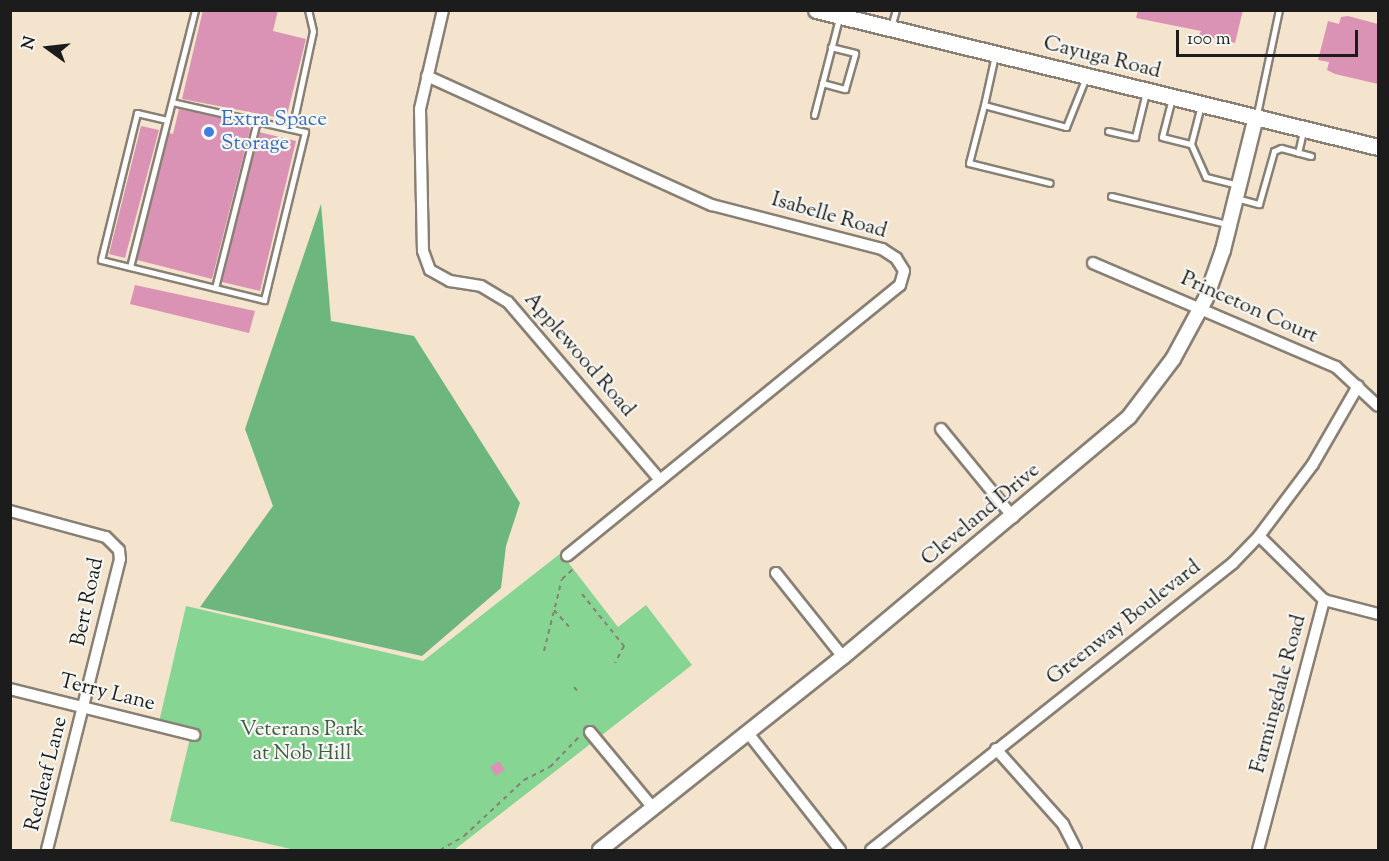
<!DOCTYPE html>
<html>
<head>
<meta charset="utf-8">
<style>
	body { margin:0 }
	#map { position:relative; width:1389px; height:861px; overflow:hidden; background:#f4e4ce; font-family:"Sorts Mill Goudy",serif }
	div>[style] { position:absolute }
	.green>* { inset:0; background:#87d593 }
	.forest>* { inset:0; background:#6db67d }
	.building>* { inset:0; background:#db93b5 }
	.path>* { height:2px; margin-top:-1px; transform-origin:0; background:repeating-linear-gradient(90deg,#888075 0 4.5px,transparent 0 9px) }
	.roads { filter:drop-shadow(2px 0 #888075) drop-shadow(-2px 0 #888075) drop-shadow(0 2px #888075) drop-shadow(0 -2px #888075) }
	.service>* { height:5px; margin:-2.5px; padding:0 2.5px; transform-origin:2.5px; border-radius:2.5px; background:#fff }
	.minor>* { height:10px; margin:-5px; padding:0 5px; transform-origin:5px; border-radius:5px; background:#fff }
	.tertiary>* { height:14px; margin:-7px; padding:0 7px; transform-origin:7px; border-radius:7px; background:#fff }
	.secondary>* { height:15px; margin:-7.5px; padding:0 7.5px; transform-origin:7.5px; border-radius:7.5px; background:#fff }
	.dots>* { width:16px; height:16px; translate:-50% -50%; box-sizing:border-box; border:3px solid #f6f6f2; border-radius:50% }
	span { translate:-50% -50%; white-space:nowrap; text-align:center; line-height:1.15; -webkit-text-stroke:4.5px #f6f6f2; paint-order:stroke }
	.street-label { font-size:21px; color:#1c1c1c }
	.shop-label { font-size:21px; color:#366cbe }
	.left { translate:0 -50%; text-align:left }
	.park-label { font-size:21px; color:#415d46 }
	.frame { position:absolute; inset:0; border:12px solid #1c1c1c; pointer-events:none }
	.north { position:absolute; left:18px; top:18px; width:60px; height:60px; -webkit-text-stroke:4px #f6f6f2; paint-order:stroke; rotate:285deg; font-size:16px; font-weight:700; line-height:24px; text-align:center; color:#1c1c1c }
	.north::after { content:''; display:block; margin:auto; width:21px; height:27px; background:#1c1c1c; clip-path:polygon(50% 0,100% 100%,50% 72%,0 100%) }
	.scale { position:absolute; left:1176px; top:30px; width:182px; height:27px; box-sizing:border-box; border:3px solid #1c1c1c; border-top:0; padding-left:8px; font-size:18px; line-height:21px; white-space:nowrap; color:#1c1c1c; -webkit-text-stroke:4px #f6f6f2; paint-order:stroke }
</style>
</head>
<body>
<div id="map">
	<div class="green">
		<div style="clip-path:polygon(561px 553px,618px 627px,646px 605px,692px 665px,454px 850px,295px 850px,170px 821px,192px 730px,159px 722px,186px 606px,423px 661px)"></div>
	</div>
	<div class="forest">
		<div style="clip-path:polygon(321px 204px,331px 321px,414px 336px,520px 503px,506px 546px,501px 588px,422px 656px,200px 607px,273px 506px,245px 429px)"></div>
	</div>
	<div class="building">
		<div style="clip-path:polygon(203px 10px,278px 10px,273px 31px,306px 39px,286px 119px,182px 99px)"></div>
		<div style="clip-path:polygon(1138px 10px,1243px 10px,1235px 43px,1199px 35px,1201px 31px,1136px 18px)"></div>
		<div style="clip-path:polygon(1348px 16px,1378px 24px,1378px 84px,1335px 74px,1327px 70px,1329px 62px,1318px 60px,1328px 21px,1339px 24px,1341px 17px)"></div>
		<div style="clip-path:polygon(179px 109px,249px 124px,250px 130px,212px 279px,137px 260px,169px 133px,173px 134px)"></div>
		<div style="clip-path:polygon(141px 126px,159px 130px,125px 258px,109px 254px)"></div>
		<div style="clip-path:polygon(259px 132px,296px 141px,260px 291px,222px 282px)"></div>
		<div style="clip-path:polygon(135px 285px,255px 311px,249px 333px,130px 304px)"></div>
		<div style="clip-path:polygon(499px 761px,505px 770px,496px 776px,490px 767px)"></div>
	</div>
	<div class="path">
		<div style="left:582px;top:594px;width:67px;rotate:51.1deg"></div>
		<div style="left:624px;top:646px;width:19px;rotate:118deg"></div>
		<div style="left:554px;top:610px;width:27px;rotate:48deg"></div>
		<div style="left:544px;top:651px;width:74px;rotate:-76deg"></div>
		<div style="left:562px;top:579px;width:15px;rotate:-42deg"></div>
		<div style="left:574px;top:687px;width:8px;rotate:50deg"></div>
		<div style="left:440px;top:850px;width:28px;rotate:-30deg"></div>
		<div style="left:464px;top:836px;width:82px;rotate:-43deg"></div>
		<div style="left:524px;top:780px;width:29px;rotate:-27deg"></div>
		<div style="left:550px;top:767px;width:42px;rotate:-46deg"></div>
	</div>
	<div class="roads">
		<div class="service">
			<div style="left:891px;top:27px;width:18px;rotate:-74deg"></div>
			<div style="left:995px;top:55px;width:51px;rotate:102.4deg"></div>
			<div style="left:984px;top:105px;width:85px;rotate:15deg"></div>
			<div style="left:1066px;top:127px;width:54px;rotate:-68.2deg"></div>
			<div style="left:822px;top:83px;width:24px;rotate:15deg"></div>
			<div style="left:845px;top:89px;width:37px;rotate:-74deg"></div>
			<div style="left:855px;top:53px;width:25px;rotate:-166deg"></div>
			<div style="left:1172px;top:98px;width:40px;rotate:104.4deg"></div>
			<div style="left:1162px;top:137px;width:30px;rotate:14deg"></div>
			<div style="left:1191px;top:144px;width:36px;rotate:66deg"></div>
			<div style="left:1206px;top:177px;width:33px;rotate:14deg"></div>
			<div style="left:984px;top:105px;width:60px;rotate:104.5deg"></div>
			<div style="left:969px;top:163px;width:83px;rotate:13.9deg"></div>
			<div style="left:1257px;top:114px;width:106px;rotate:-78.1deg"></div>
			<div style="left:814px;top:115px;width:100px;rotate:-75.5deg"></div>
			<div style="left:167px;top:120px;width:31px;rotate:-167deg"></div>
			<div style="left:137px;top:113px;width:151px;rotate:103.8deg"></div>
			<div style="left:101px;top:260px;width:168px;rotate:13.8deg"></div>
			<div style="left:264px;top:300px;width:173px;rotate:-76.3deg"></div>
			<div style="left:305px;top:132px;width:136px;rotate:-167.3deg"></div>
			<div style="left:292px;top:129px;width:100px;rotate:-77.9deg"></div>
			<div style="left:313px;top:31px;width:22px;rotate:-103deg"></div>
			<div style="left:1108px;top:131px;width:28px;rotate:13deg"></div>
			<div style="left:1135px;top:137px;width:46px;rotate:-76.3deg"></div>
			<div style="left:1191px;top:144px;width:40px;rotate:-75.6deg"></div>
			<div style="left:1298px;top:153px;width:23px;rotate:-77deg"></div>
			<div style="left:1111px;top:196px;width:119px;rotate:13.6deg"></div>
			<div style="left:1236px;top:198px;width:24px;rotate:15deg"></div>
			<div style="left:1259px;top:204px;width:55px;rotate:-74.2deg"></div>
			<div style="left:1274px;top:151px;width:8px;rotate:-23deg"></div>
			<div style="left:1281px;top:148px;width:31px;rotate:15deg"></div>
			<div style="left:130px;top:267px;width:265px;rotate:-75.8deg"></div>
			<div style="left:215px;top:288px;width:172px;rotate:-75.9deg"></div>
		</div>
		<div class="minor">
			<div style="left:443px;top:10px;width:102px;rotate:103.1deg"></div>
			<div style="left:420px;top:109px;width:142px;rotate:88.8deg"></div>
			<div style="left:423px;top:251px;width:20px;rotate:70deg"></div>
			<div style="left:430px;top:270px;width:23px;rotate:29deg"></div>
			<div style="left:450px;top:281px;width:31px;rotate:9deg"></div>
			<div style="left:481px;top:286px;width:31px;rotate:31deg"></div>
			<div style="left:508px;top:302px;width:234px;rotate:49.5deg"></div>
			<div style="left:427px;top:76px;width:313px;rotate:24.4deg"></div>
			<div style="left:712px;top:205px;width:176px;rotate:14.5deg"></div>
			<div style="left:882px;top:249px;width:17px;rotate:33deg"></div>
			<div style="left:896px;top:258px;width:15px;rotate:58deg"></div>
			<div style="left:904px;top:271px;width:15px;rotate:106deg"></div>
			<div style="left:900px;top:285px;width:429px;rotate:140.9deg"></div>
			<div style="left:1093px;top:263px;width:264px;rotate:23.2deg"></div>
			<div style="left:1336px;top:367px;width:57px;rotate:42.9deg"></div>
			<div style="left:941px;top:429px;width:114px;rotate:50.7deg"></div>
			<div style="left:10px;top:511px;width:99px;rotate:15.2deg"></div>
			<div style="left:106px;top:537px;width:18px;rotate:45deg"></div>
			<div style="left:119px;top:550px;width:9px;rotate:84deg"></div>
			<div style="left:120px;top:559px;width:300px;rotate:104.1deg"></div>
			<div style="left:776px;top:573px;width:107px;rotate:51.4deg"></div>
			<div style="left:1324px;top:600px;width:56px;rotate:14.5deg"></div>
			<div style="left:10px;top:689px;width:190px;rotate:14deg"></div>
			<div style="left:590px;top:732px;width:99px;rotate:50.3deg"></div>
			<div style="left:748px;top:733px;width:149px;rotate:51.8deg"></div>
			<div style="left:996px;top:749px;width:101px;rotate:48.2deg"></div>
			<div style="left:1063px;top:824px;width:29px;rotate:63deg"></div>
			<div style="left:871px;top:850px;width:462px;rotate:-38.4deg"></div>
			<div style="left:1233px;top:563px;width:37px;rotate:-46deg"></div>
			<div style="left:1259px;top:536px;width:90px;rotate:-53.1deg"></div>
			<div style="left:1313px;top:464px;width:90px;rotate:-60deg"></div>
			<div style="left:1258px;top:850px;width:259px;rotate:-75.2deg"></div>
			<div style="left:1324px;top:600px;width:91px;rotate:-135.4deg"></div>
		</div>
		<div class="tertiary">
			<div style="left:600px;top:850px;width:310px;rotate:-38.5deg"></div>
			<div style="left:843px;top:657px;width:373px;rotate:-40deg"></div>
			<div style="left:1129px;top:417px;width:73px;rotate:-52.8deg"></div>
			<div style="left:1173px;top:359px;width:69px;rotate:-61.6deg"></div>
			<div style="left:1206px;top:298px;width:51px;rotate:-70.5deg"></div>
			<div style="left:1223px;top:250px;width:137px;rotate:-76.1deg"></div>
		</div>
		<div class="secondary">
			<div style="left:816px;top:10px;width:578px;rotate:13.7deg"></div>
		</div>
	</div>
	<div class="dots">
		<div style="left:209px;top:132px;background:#3f7fe0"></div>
	</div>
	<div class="street-label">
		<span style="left:1102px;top:58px;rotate:14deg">Cayuga Road</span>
		<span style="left:829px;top:216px;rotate:16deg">Isabelle Road</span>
		<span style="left:1249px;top:308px;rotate:24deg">Princeton Court</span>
		<span style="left:579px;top:355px;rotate:49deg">Applewood Road</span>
		<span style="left:981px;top:515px;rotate:-40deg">Cleveland Drive</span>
		<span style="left:88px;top:602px;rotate:-78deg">Bert Road</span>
		<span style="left:1124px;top:623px;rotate:-38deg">Greenway Boulevard</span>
		<span style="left:107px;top:693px;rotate:14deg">Terry Lane</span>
		<span style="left:1279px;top:694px;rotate:-75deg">Farmingdale Road</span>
		<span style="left:47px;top:774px;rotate:-76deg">Redleaf Lane</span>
	</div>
	<div class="shop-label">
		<span class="left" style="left:221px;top:132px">Extra Space<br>Storage</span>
	</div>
	<div class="park-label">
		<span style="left:302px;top:742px">Veterans Park<br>at Nob Hill</span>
	</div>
	<div class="frame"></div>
	<div class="north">N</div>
	<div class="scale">100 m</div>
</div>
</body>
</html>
